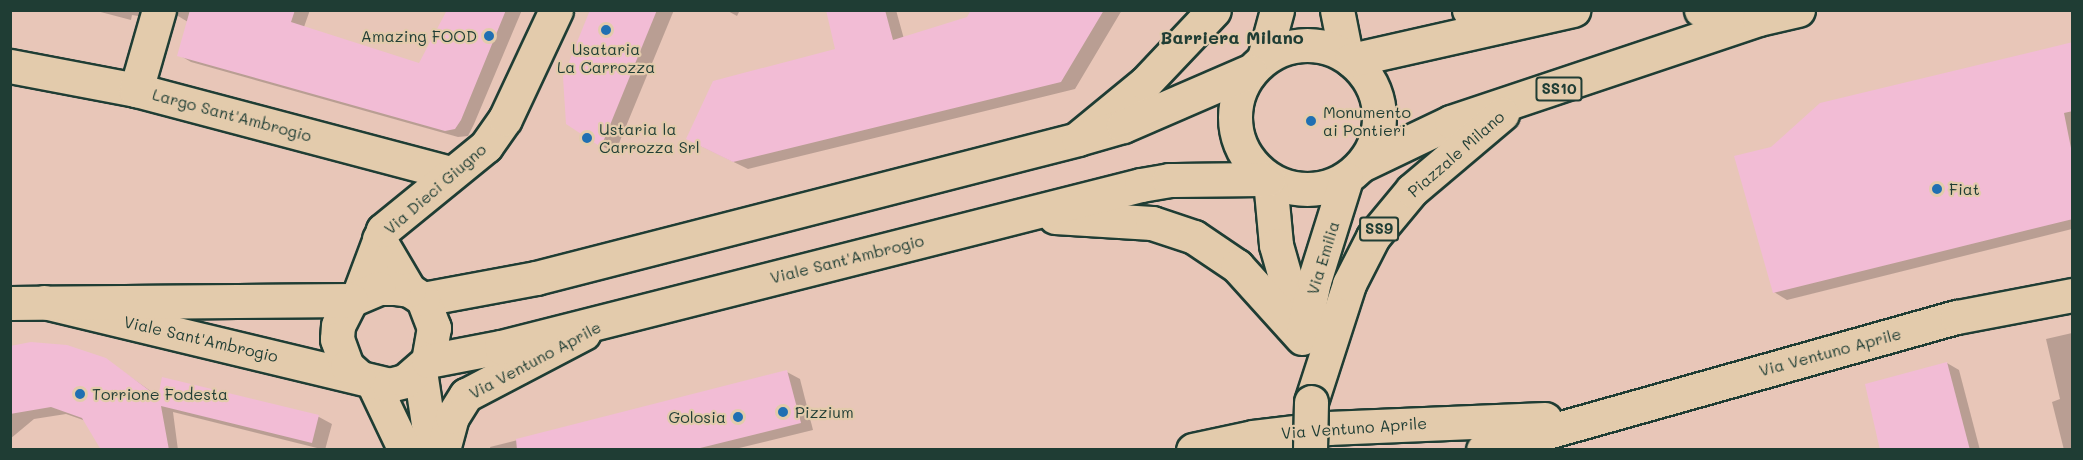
<!DOCTYPE html>
<html>
<head>
<meta charset="utf-8">
<style>
	body { margin:0 }
	#map { position:relative; width:2083px; height:460px; overflow:hidden; background:#e8c6b8; font-family:Mali,sans-serif }
	div>[style] { position:absolute }
	.shadow>* { inset:0; background:#0003 }
	.building>* { inset:0; background:#f2bcd5 }
	.roads { filter:drop-shadow(2px 0 #1f3d34) drop-shadow(-2px 0 #1f3d34) drop-shadow(0 2px #1f3d34) drop-shadow(0 -2px #1f3d34) }
	.minor>* { height:33px; margin:-16.5px; padding:0 16.5px; transform-origin:16.5px; border-radius:16.5px; background:#e3cbac }
	.major>* { height:33px; margin:-16.5px; padding:0 16.5px; transform-origin:16.5px; border-radius:16.5px; background:#e3cbac }
	.major>.ring { margin:-16.5px; padding:0; box-sizing:content-box; background:none; border:33px solid #e3cbac; border-radius:50% }
	.bridges { filter:drop-shadow(2px 0 #1f3d34) drop-shadow(-2px 0 #1f3d34) drop-shadow(0 2px #1f3d34) drop-shadow(0 -2px #1f3d34) }
	.major-bridge>* { height:33px; margin:-16.5px; padding:0 16.5px; transform-origin:16.5px; border-radius:16.5px; background:#e3cbac }
	.dots>* { width:16px; height:16px; translate:-50% -50%; box-sizing:border-box; border:3px solid #e3cbac; border-radius:50% }
	span { translate:-50% -50%; white-space:nowrap; text-align:center; line-height:1.15; -webkit-text-stroke:4.5px #e3cbac; paint-order:stroke }
	.shield-label span { padding:2px 4px; background:#e3cbac; border:2px solid; border-radius:4px; -webkit-text-stroke-width:0 }
	.shield-label { font-size:15px; color:#1f3d34; font-weight:700 }
	.poi-label { font-size:16px; color:#1f3d34 }
	.right { translate:-100% -50%; text-align:right }
	.left { translate:0 -50%; text-align:left }
	.street-label { font-size:16px; color:#1f3d34 }
	.neighbourhood-label { font-size:18px; color:#1f3d34; font-weight:700 }
	.frame { position:absolute; inset:0; border:12px solid #1f3d34; pointer-events:none }
</style>
</head>
<body>
<div id="map">
	<div class="shadow">
		<div style="clip-path:polygon(93px 10px,155px 10px,151px 18px,132px 15px,131px 20px)"></div>
		<div style="clip-path:polygon(178px 10px,310px 10px,304px 27px,420px 65px,449px 10px,522px 10px,474px 124px,468px 136px,458px 137px,191px 62px,179px 55px,188px 22px,178px 16px)"></div>
		<div style="clip-path:polygon(592px 10px,674px 10px,615px 153px,602px 146px)"></div>
		<div style="clip-path:polygon(726px 10px,740px 10px,737px 16px)"></div>
		<div style="clip-path:polygon(828px 10px,896px 10px,904px 39px,967px 19px,973px 10px,1122px 10px,1075px 89px,748px 169px,701px 146px,837px 50px)"></div>
		<div style="clip-path:polygon(2072px 45px,2072px 229px,1787px 300px,1774px 292px,1772px 148px)"></div>
		<div style="clip-path:polygon(2072px 333px,2072px 450px,2064px 450px,2052px 402px,2060px 399px,2046px 339px)"></div>
		<div style="clip-path:polygon(10px 348px,105px 359px,159px 397px,164px 379px,319px 417px,332px 424px,325px 450px,173px 412px,178px 450px,102px 450px,86px 421px,66px 414px,34px 419px,10px 439px)"></div>
		<div style="clip-path:polygon(1947px 363px,1959px 370px,1980px 450px,1883px 450px)"></div>
		<div style="clip-path:polygon(787px 372px,800px 379px,813px 430px,731px 450px,491px 450px,490px 447px)"></div>
	</div>
	<div class="building">
		<div style="clip-path:polygon(190px 10px,295px 10px,291px 22px,419px 63px,447px 10px,506px 10px,461px 120px,455px 129px,445px 131px,177px 56px)"></div>
		<div style="clip-path:polygon(590px 10px,657px 10px,601px 147px,566px 124px,563px 77px)"></div>
		<div style="clip-path:polygon(826px 10px,885px 10px,893px 40px,967px 17px,971px 10px,1104px 10px,1061px 82px,733px 162px,686px 139px,713px 81px,835px 49px)"></div>
		<div style="clip-path:polygon(2073px 42px,2073px 111px,2064px 113px,2073px 158px,2073px 219px,1773px 293px,1734px 156px,1771px 147px,1820px 103px)"></div>
		<div style="clip-path:polygon(31px 342px,67px 345px,106px 358px,158px 397px,162px 377px,319px 415px,312px 443px,161px 406px,169px 450px,101px 450px,82px 418px,51px 407px,10px 414px,10px 346px)"></div>
		<div style="clip-path:polygon(1947px 362px,1970px 450px,1880px 450px,1865px 384px)"></div>
		<div style="clip-path:polygon(787px 370px,801px 423px,692px 450px,517px 450px,516px 439px)"></div>
	</div>
	<div class="roads">
		<div class="minor">
			<div style="left:1337px;top:10px;width:46px;rotate:78.7deg"></div>
			<div style="left:1469px;top:10px;width:32px;rotate:32deg"></div>
			<div style="left:1264px;top:58px;width:50px;rotate:-74.8deg"></div>
			<div style="left:10px;top:66px;width:128px;rotate:10.8deg"></div>
			<div style="left:136px;top:90px;width:326px;rotate:14.8deg"></div>
			<div style="left:136px;top:90px;width:83px;rotate:-74deg"></div>
			<div style="left:1078px;top:138px;width:87px;rotate:-39.4deg"></div>
			<div style="left:1145px;top:83px;width:100px;rotate:-46.6deg"></div>
			<div style="left:379px;top:239px;width:59px;rotate:59.5deg"></div>
			<div style="left:359px;top:294px;width:68px;rotate:-69.4deg"></div>
			<div style="left:383px;top:230px;width:133px;rotate:-39.2deg"></div>
			<div style="left:486px;top:146px;width:33px;rotate:-55deg"></div>
			<div style="left:505px;top:119px;width:120px;rotate:-64.9deg"></div>
			<div style="left:420px;top:371px;width:80px;rotate:81.4deg"></div>
			<div style="left:373px;top:383px;width:74px;rotate:64.5deg"></div>
			<div style="left:443px;top:450px;width:34px;rotate:-75deg"></div>
			<div style="left:452px;top:417px;width:26px;rotate:-58deg"></div>
			<div style="left:466px;top:395px;width:133px;rotate:-27.7deg"></div>
			<div style="left:1193px;top:450px;width:61px;rotate:-12.2deg"></div>
			<div style="left:1253px;top:437px;width:76px;rotate:-6.8deg"></div>
			<div style="left:1328px;top:428px;width:217px;rotate:-2.4deg"></div>
			<div style="left:1483px;top:450px;width:492px;rotate:-15.7deg"></div>
			<div style="left:1957px;top:317px;width:117px;rotate:-10.8deg"></div>
		</div>
		<div class="major">
			<div style="left:1701px;top:10px;width:54px;rotate:9.6deg"></div>
			<div class="ring" style="left:1235px;top:45px;width:111px;height:111px"></div>
			<div style="left:1351px;top:60px;width:228px;rotate:-12.7deg"></div>
			<div style="left:1361px;top:165px;width:100px;rotate:-25.5deg"></div>
			<div style="left:1451px;top:122px;width:325px;rotate:-18.5deg"></div>
			<div style="left:1759px;top:19px;width:40px;rotate:-13deg"></div>
			<div style="left:1270px;top:180px;width:65px;rotate:84.7deg"></div>
			<div style="left:1276px;top:245px;width:84px;rotate:74.1deg"></div>
			<div style="left:1055px;top:217px;width:97px;rotate:3.5deg"></div>
			<div style="left:1152px;top:223px;width:44px;rotate:18.4deg"></div>
			<div style="left:1194px;top:237px;width:52px;rotate:34deg"></div>
			<div style="left:1237px;top:266px;width:97px;rotate:47.9deg"></div>
			<div style="left:423px;top:299px;width:115px;rotate:-10.5deg"></div>
			<div style="left:536px;top:278px;width:560px;rotate:-14.38deg"></div>
			<div style="left:1078px;top:139px;width:47px;rotate:-16.1deg"></div>
			<div style="left:1123px;top:126px;width:138px;rotate:-23.4deg"></div>
			<div style="left:44px;top:302px;width:355px;rotate:13.5deg"></div>
			<div style="left:389px;top:385px;width:16px;rotate:-14deg"></div>
			<div style="left:405px;top:381px;width:30px;rotate:-41deg"></div>
			<div style="left:428px;top:361px;width:34px;rotate:-80deg"></div>
			<div style="left:434px;top:328px;width:31px;rotate:-111deg"></div>
			<div style="left:423px;top:299px;width:17px;rotate:-147deg"></div>
			<div style="left:409px;top:290px;width:15px;rotate:-172deg"></div>
			<div style="left:394px;top:288px;width:15px;rotate:180deg"></div>
			<div style="left:379px;top:288px;width:30px;rotate:157deg"></div>
			<div style="left:351px;top:300px;width:28px;rotate:117deg"></div>
			<div style="left:338px;top:325px;width:14px;rotate:94deg"></div>
			<div style="left:337px;top:339px;width:29px;rotate:70deg"></div>
			<div style="left:347px;top:366px;width:15px;rotate:42deg"></div>
			<div style="left:10px;top:303px;width:341px;rotate:-0.5deg"></div>
			<div style="left:1303px;top:333px;width:53px;rotate:-78.1deg"></div>
			<div style="left:1314px;top:281px;width:107px;rotate:-72.6deg"></div>
			<div style="left:428px;top:361px;width:74px;rotate:-10.9deg"></div>
			<div style="left:501px;top:347px;width:660px;rotate:-14.2deg"></div>
			<div style="left:1141px;top:185px;width:28px;rotate:-10deg"></div>
			<div style="left:1169px;top:180px;width:99px;rotate:-0.6deg"></div>
			<div style="left:1311px;top:402px;width:124px;rotate:-72.1deg"></div>
			<div style="left:1349px;top:284px;width:53px;rotate:-62.9deg"></div>
			<div style="left:1373px;top:237px;width:61px;rotate:-50.3deg"></div>
			<div style="left:1412px;top:190px;width:118px;rotate:-40.2deg"></div>
		</div>
	</div>
	<div class="bridges">
		<div class="major-bridge">
			<div style="left:1310px;top:450px;width:48px;rotate:-88.8deg"></div>
		</div>
	</div>
	<div class="dots">
		<div style="left:606px;top:30px;background:#1f6fb2"></div>
		<div style="left:489px;top:36px;background:#1f6fb2"></div>
		<div style="left:1311px;top:121px;background:#1f6fb2"></div>
		<div style="left:587px;top:138px;background:#1f6fb2"></div>
		<div style="left:1937px;top:189px;background:#1f6fb2"></div>
		<div style="left:80px;top:394px;background:#1f6fb2"></div>
		<div style="left:783px;top:412px;background:#1f6fb2"></div>
		<div style="left:738px;top:417px;background:#1f6fb2"></div>
	</div>
	<div class="shield-label">
		<span style="left:1559px;top:89px">SS10</span>
		<span style="left:1379px;top:229px">SS9</span>
	</div>
	<div class="poi-label">
		<span class="right" style="left:477px;top:36px">Amazing FOOD</span>
		<span style="left:606px;top:58px">Usataria<br>La Carrozza</span>
		<span class="left" style="left:1323px;top:121px">Monumento<br>ai Pontieri</span>
		<span class="left" style="left:599px;top:138px">Ustaria la<br>Carrozza Srl</span>
		<span class="left" style="left:1949px;top:189px">Fiat</span>
		<span class="left" style="left:92px;top:394px">Torrione Fodesta</span>
		<span class="left" style="left:795px;top:412px">Pizzium</span>
		<span class="right" style="left:726px;top:417px">Golosia</span>
	</div>
	<div class="street-label">
		<span style="left:232px;top:115px;rotate:15deg">Largo Sant'Ambrogio</span>
		<span style="left:1456px;top:154px;rotate:-41deg">Piazzale Milano</span>
		<span style="left:435px;top:189px;rotate:-41deg">Via Dieci Giugno</span>
		<span style="left:1323px;top:258px;rotate:-73deg">Via Emilia</span>
		<span style="left:847px;top:259px;rotate:-14deg">Viale Sant'Ambrogio</span>
		<span style="left:201px;top:339px;rotate:13deg">Viale Sant'Ambrogio</span>
		<span style="left:1830px;top:352px;rotate:-15deg">Via Ventuno Aprile</span>
		<span style="left:535px;top:360px;rotate:-28deg">Via Ventuno Aprile</span>
		<span style="left:1354px;top:428px;rotate:-4deg">Via Ventuno Aprile</span>
	</div>
	<div class="neighbourhood-label">
		<span style="left:1232px;top:37px">Barriera Milano</span>
	</div>
	<div class="frame"></div>
</div>
</body>
</html>
